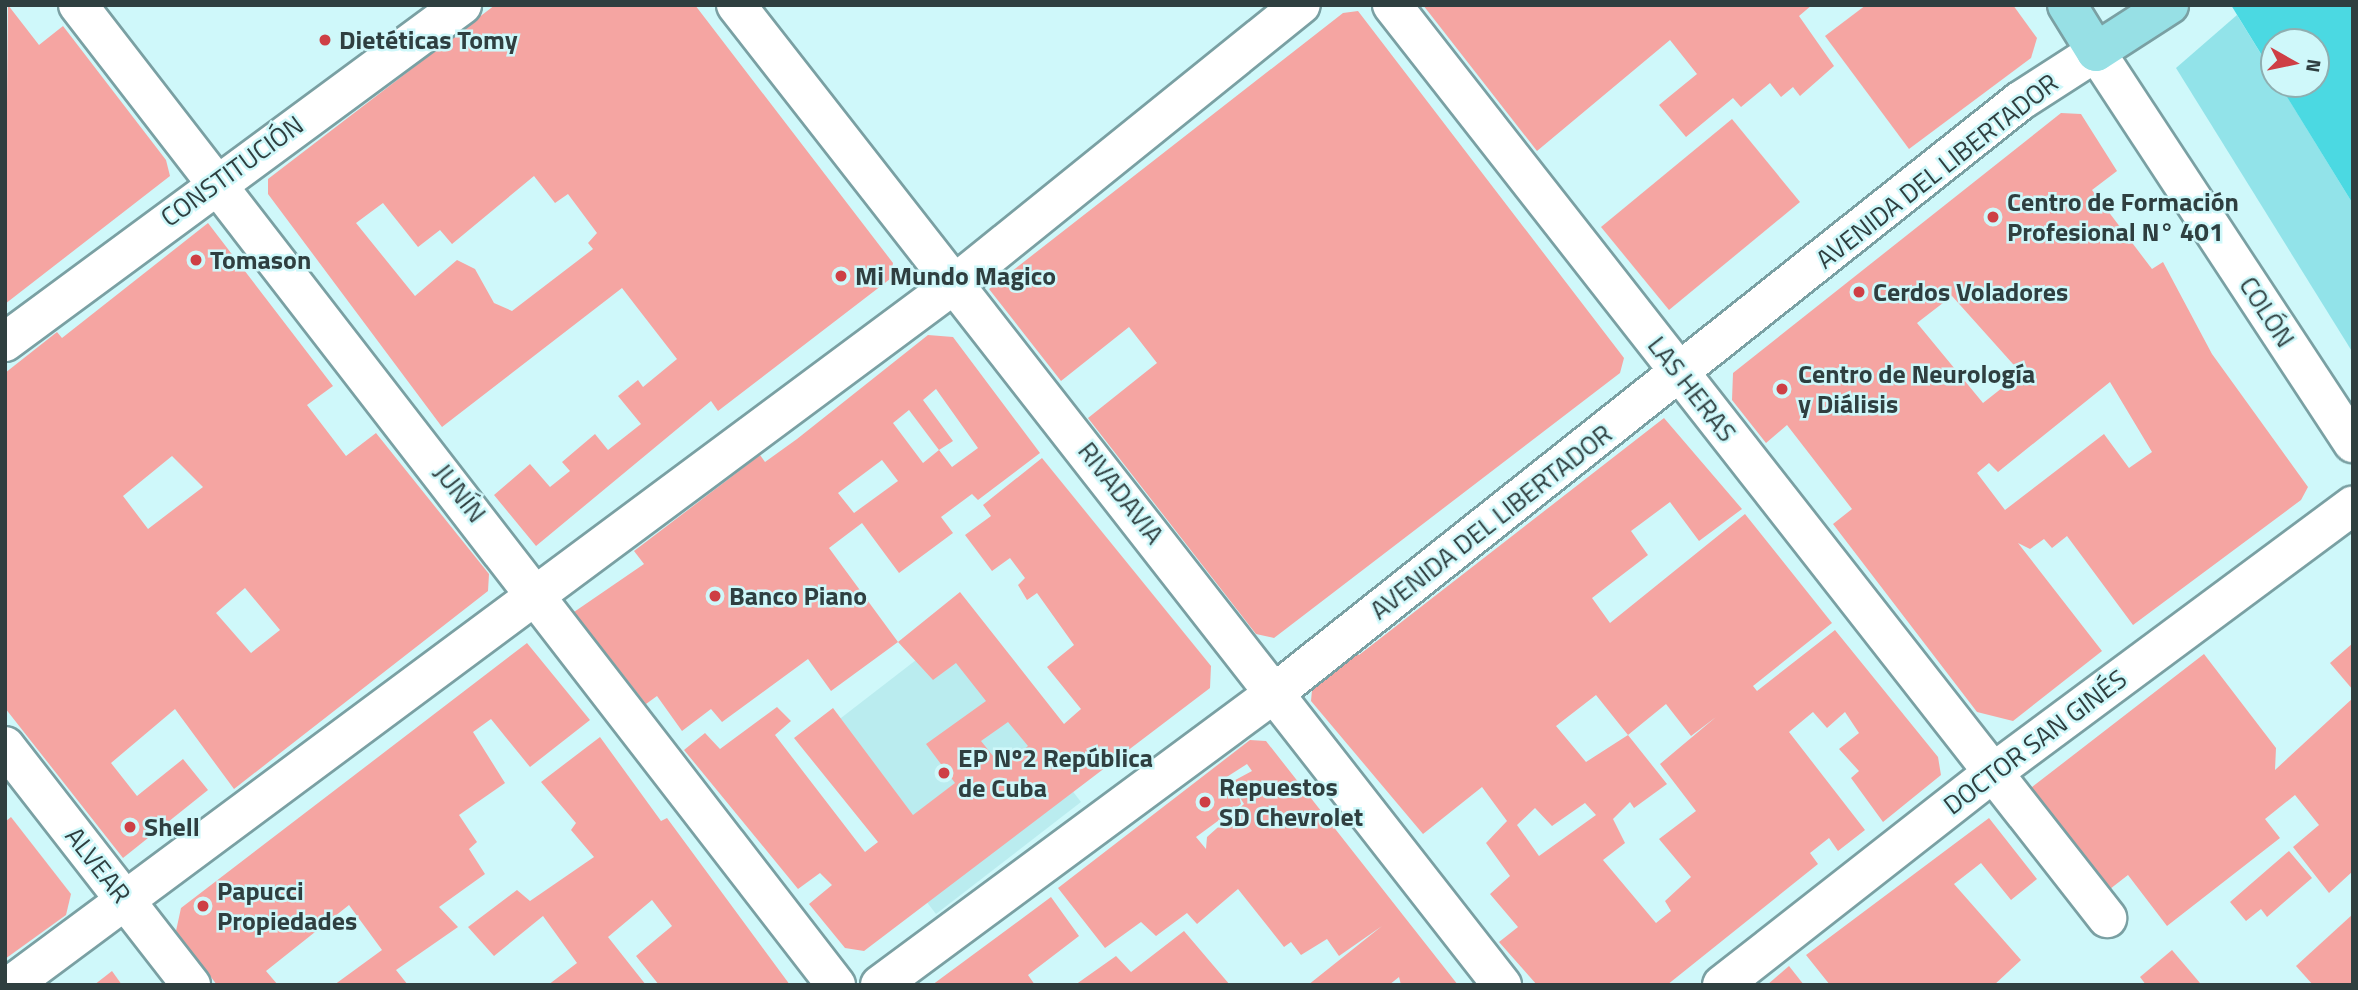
<!DOCTYPE html>
<html>
<head>
<meta charset="utf-8">
<style>
	body { margin:0 }
	#map { position:relative; width:2358px; height:990px; overflow:hidden; background:#cff8fa; font-family:"Titillium Web",sans-serif }
	div>[style] { position:absolute }
	.built>* { inset:0; background:#baecef }
	.green>* { inset:0; background:#92e3e9 }
	.water>* { inset:0; background:#4bd9e2 }
	.building>* { inset:0; background:#f5a5a2 }
	.roads { filter:drop-shadow(2px 0 #7aa0a3) drop-shadow(-2px 0 #7aa0a3) drop-shadow(0 2px #7aa0a3) drop-shadow(0 -2px #7aa0a3) }
	.minor>* { height:38px; margin:-19px; padding:0 19px; transform-origin:19px; border-radius:19px; background:#fff }
	.secondary>* { height:38px; margin:-19px; padding:0 19px; transform-origin:19px; border-radius:19px; background:#fff }
	.primary>* { height:38px; margin:-19px; padding:0 19px; transform-origin:19px; border-radius:19px; background:#97e0e5 }
	.dots>* { width:19px; height:19px; translate:-50% -50%; box-sizing:border-box; border:4px solid #cff8fa; border-radius:50% }
	span { translate:-50% -50%; white-space:nowrap; text-align:center; line-height:1.15; -webkit-text-stroke:5px #cff8fa; paint-order:stroke }
	.poi-label { font-size:26px; color:#2f3f40; font-weight:700 }
	.left { translate:0 -50%; text-align:left }
	.street-label { font-size:26px; color:#2f3f40 }
	.frame { position:absolute; inset:0; border:7px solid #2f3f40; pointer-events:none }
	.north { position:absolute; left:2260px; top:28px; width:70px; height:70px; box-sizing:border-box; background:#cff8fa; border:2px solid #8faeb0; border-radius:50%; rotate:99deg; font-size:19px; font-weight:700; line-height:28px; text-align:center; color:#2f3f40 }
	.north::after { content:''; display:block; margin:auto; width:24px; height:32px; background:#ce3f45; clip-path:polygon(50% 0,100% 100%,50% 72%,0 100%) }
</style>
</head>
<body>
<div id="map">
	<div class="built">
		<div style="clip-path:polygon(951px 633px,1081px 802px,936px 914px,806px 745px)"></div>
	</div>
	<div class="green">
		<div style="clip-path:polygon(2237px 15px,2353px 204px,2353px 353px,2176px 68px)"></div>
	</div>
	<div class="water">
		<div style="clip-path:polygon(2231px 5px,2353px 5px,2353px 204px,2279px 84px,2316px 84px,2316px 42px,2274px 42px,2274px 75px)"></div>
	</div>
	<div class="building">
		<div style="clip-path:polygon(8px 5px,39px 45px,63px 26px,166px 160px,170px 176px,5px 304px)"></div>
		<div style="clip-path:polygon(evenodd,495px 5px,695px 5px,893px 263px,890px 279px,718px 411px,711px 401px,536px 546px,494px 495px,530px 464px,550px 487px,570px 471px,562px 462px,595px 434px,608px 450px,641px 424px,618px 396px,638px 380px,643px 387px,677px 359px,622px 288px,442px 427px,268px 194px,268px 179px,495px 5px,534px 176px,555px 203px,568px 194px,597px 233px,588px 243px,593px 249px,512px 311px,494px 303px,475px 269px,457px 260px,415px 296px,356px 223px,383px 203px,418px 247px,440px 230px,452px 244px,534px 176px)"></div>
		<div style="clip-path:polygon(1423px 5px,1812px 5px,1799px 16px,1834px 66px,1800px 96px,1793px 87px,1781px 97px,1770px 83px,1741px 107px,1733px 98px,1686px 137px,1659px 105px,1697px 74px,1670px 40px,1537px 151px)"></div>
		<div style="clip-path:polygon(1866px 5px,2013px 5px,2037px 38px,2031px 58px,1909px 149px,1825px 36px)"></div>
		<div style="clip-path:polygon(1358px 11px,1624px 358px,1620px 373px,1274px 638px,1256px 634px,1088px 418px,1157px 363px,1129px 327px,1061px 381px,989px 289px,1343px 13px)"></div>
		<div style="clip-path:polygon(evenodd,2061px 113px,2081px 114px,2117px 171px,2092px 190px,2152px 269px,2163px 262px,2212px 354px,2308px 487px,2301px 500px,2133px 625px,2067px 536px,2052px 548px,2044px 539px,2030px 549px,2018px 543px,2102px 651px,2013px 721px,1977px 712px,1833px 524px,1852px 509px,1787px 425px,1766px 443px,1732px 400px,1733px 373px,2061px 113px,1952px 296px,2021px 373px,1983px 403px,1917px 323px,1952px 296px,2061px 113px,2110px 382px,2152px 452px,2129px 468px,2104px 434px,2005px 510px,1977px 473px,1989px 463px,1998px 472px,2110px 382px)"></div>
		<div style="clip-path:polygon(1732px 119px,1800px 202px,1669px 310px,1601px 227px)"></div>
		<div style="clip-path:polygon(evenodd,208px 223px,333px 386px,307px 405px,346px 456px,376px 433px,489px 574px,488px 591px,234px 789px,175px 709px,111px 763px,137px 796px,183px 759px,208px 790px,123px 858px,5px 708px,5px 373px,57px 332px,62px 338px,208px 223px,172px 456px,203px 487px,148px 529px,123px 496px,172px 456px,208px 223px,245px 588px,280px 630px,251px 653px,216px 613px,245px 588px)"></div>
		<div style="clip-path:polygon(evenodd,928px 335px,953px 337px,1040px 453px,978px 500px,972px 494px,941px 517px,953px 533px,899px 573px,862px 523px,829px 548px,898px 642px,960px 592px,1064px 724px,1081px 709px,1047px 667px,1074px 645px,1037px 593px,1027px 600px,1018px 585px,1025px 578px,1010px 558px,992px 571px,965px 535px,991px 516px,983px 505px,1042px 458px,1211px 666px,1210px 688px,864px 951px,845px 948px,809px 904px,832px 885px,820px 873px,798px 889px,684px 750px,705px 733px,720px 749px,777px 707px,791px 721px,775px 735px,865px 852px,878px 842px,794px 738px,833px 708px,913px 815px,955px 783px,926px 744px,986px 701px,956px 663px,933px 680px,898px 642px,831px 691px,808px 659px,722px 722px,711px 709px,682px 731px,657px 696px,646px 704px,574px 612px,644px 564px,634px 551px,760px 455px,765px 462px,797px 439px,928px 335px,936px 389px,978px 448px,952px 467px,939px 450px,923px 463px,893px 423px,909px 410px,939px 450px,953px 441px,923px 400px,936px 389px,928px 335px,882px 460px,898px 481px,854px 513px,838px 493px,882px 460px,928px 335px,1008px 722px,1028px 746px,1002px 767px,981px 741px,1008px 722px)"></div>
		<div style="clip-path:polygon(evenodd,1664px 418px,1742px 509px,1699px 541px,1670px 502px,1631px 531px,1648px 555px,1592px 598px,1610px 623px,1745px 514px,1832px 623px,1753px 686px,1757px 691px,1835px 630px,1938px 757px,1941px 775px,1883px 822px,1851px 778px,1859px 771px,1839px 749px,1859px 733px,1845px 712px,1827px 728px,1813px 712px,1789px 732px,1865px 830px,1838px 851px,1829px 838px,1810px 853px,1818px 864px,1667px 985px,1537px 985px,1499px 942px,1518px 927px,1490px 894px,1510px 876px,1486px 843px,1507px 821px,1482px 787px,1423px 834px,1311px 701px,1313px 679px,1352px 648px,1359px 655px,1664px 418px,1596px 695px,1628px 735px,1666px 704px,1691px 736px,1716px 717px,1660px 764px,1696px 811px,1659px 839px,1691px 877px,1665px 901px,1671px 911px,1656px 923px,1603px 860px,1625px 843px,1613px 819px,1630px 802px,1634px 808px,1667px 784px,1628px 735px,1586px 762px,1556px 726px,1596px 695px,1664px 418px,1585px 803px,1596px 815px,1539px 856px,1517px 825px,1535px 808px,1552px 826px,1585px 803px)"></div>
		<div style="clip-path:polygon(527px 643px,590px 720px,530px 767px,491px 719px,473px 732px,505px 783px,459px 815px,477px 842px,469px 849px,485px 874px,439px 907px,458px 927px,396px 970px,408px 985px,334px 985px,382px 950px,349px 905px,266px 971px,278px 985px,217px 985px,176px 931px,181px 908px)"></div>
		<div style="clip-path:polygon(2353px 643px,2353px 690px,2330px 663px)"></div>
		<div style="clip-path:polygon(2204px 654px,2276px 748px,2275px 770px,2353px 698px,2353px 871px,2329px 893px,2293px 847px,2319px 825px,2295px 795px,2265px 819px,2280px 838px,2167px 926px,2128px 875px,2101px 896px,2023px 794px)"></div>
		<div style="clip-path:polygon(600px 737px,661px 821px,667px 818px,790px 985px,659px 985px,636px 956px,672px 926px,652px 900px,608px 937px,646px 985px,548px 985px,577px 963px,543px 916px,494px 956px,468px 927px,517px 890px,530px 901px,594px 857px,571px 830px,576px 823px,541px 782px)"></div>
		<div style="clip-path:polygon(evenodd,1250px 740px,1266px 741px,1458px 985px,1401px 985px,1399px 977px,1389px 985px,1308px 985px,1382px 926px,1339px 956px,1327px 939px,1301px 955px,1291px 942px,1284px 947px,1238px 889px,1197px 924px,1187px 913px,1156px 936px,1141px 922px,1105px 948px,1058px 888px,1250px 740px,1247px 764px,1252px 771px,1226px 785px,1222px 780px,1247px 764px,1250px 740px,1239px 796px,1244px 804px,1207px 837px,1206px 849px,1196px 837px,1241px 804px,1239px 796px)"></div>
		<div style="clip-path:polygon(11px 817px,71px 894px,66px 915px,5px 959px,5px 822px)"></div>
		<div style="clip-path:polygon(1989px 818px,2037px 879px,2011px 900px,1981px 863px,1954px 884px,2021px 960px,1994px 985px,1830px 985px,1806px 955px)"></div>
		<div style="clip-path:polygon(2289px 851px,2312px 878px,2267px 917px,2261px 909px,2246px 921px,2230px 902px)"></div>
		<div style="clip-path:polygon(1051px 897px,1079px 936px,1028px 975px,1035px 985px,932px 985px)"></div>
		<div style="clip-path:polygon(2353px 914px,2353px 985px,2313px 985px,2296px 966px)"></div>
		<div style="clip-path:polygon(1184px 931px,1230px 985px,1075px 985px,1116px 956px,1131px 972px)"></div>
		<div style="clip-path:polygon(2172px 950px,2200px 983px,2146px 985px,2140px 977px)"></div>
		<div style="clip-path:polygon(1789px 966px,1804px 985px,1767px 985px)"></div>
		<div style="clip-path:polygon(112px 971px,122px 985px,94px 985px)"></div>
	</div>
	<div class="roads">
		<div class="minor">
			<div style="left:78px;top:5px;width:1239px;rotate:52.28deg"></div>
			<div style="left:736px;top:5px;width:1244px;rotate:51.99deg"></div>
			<div style="left:1392px;top:5px;width:1160px;rotate:51.93deg"></div>
			<div style="left:2096px;top:52px;width:468px;rotate:56.7deg"></div>
			<div style="left:5px;top:342px;width:568px;rotate:-36.41deg"></div>
			<div style="left:5px;top:746px;width:303px;rotate:52.1deg"></div>
			<div style="left:1722px;top:985px;width:340px;rotate:-38.1deg"></div>
			<div style="left:1990px;top:775px;width:452px;rotate:-36.6deg"></div>
		</div>
		<div class="secondary">
			<div style="left:11px;top:985px;width:1177px;rotate:-36.61deg"></div>
			<div style="left:956px;top:283px;width:443px;rotate:-38.9deg"></div>
			<div style="left:880px;top:985px;width:494px;rotate:-36.5deg"></div>
			<div style="left:1277px;top:691px;width:949px;rotate:-38.45deg"></div>
			<div style="left:2020px;top:101px;width:90px;rotate:-32.8deg"></div>
		</div>
		<div class="primary">
			<div style="left:2067px;top:5px;width:55px;rotate:58.3deg"></div>
			<div style="left:2096px;top:52px;width:87px;rotate:-32.8deg"></div>
		</div>
	</div>
	<div class="dots">
		<div style="left:325px;top:40px;background:#ce3f45"></div>
		<div style="left:1993px;top:217px;background:#ce3f45"></div>
		<div style="left:196px;top:260px;background:#ce3f45"></div>
		<div style="left:841px;top:276px;background:#ce3f45"></div>
		<div style="left:1859px;top:292px;background:#ce3f45"></div>
		<div style="left:1782px;top:389px;background:#ce3f45"></div>
		<div style="left:715px;top:596px;background:#ce3f45"></div>
		<div style="left:944px;top:773px;background:#ce3f45"></div>
		<div style="left:1205px;top:802px;background:#ce3f45"></div>
		<div style="left:130px;top:827px;background:#ce3f45"></div>
		<div style="left:203px;top:906px;background:#ce3f45"></div>
	</div>
	<div class="poi-label">
		<span class="left" style="left:339px;top:40px">Dietéticas Tomy</span>
		<span class="left" style="left:2007px;top:217px">Centro de Formación<br>Profesional N° 401</span>
		<span class="left" style="left:210px;top:260px">Tomason</span>
		<span class="left" style="left:855px;top:276px">Mi Mundo Magico</span>
		<span class="left" style="left:1873px;top:292px">Cerdos Voladores</span>
		<span class="left" style="left:1798px;top:389px">Centro de Neurología<br>y Diálisis</span>
		<span class="left" style="left:729px;top:596px">Banco Piano</span>
		<span class="left" style="left:958px;top:773px">EP Nº2 República<br>de Cuba</span>
		<span class="left" style="left:1219px;top:802px">Repuestos<br>SD Chevrolet</span>
		<span class="left" style="left:144px;top:827px">Shell</span>
		<span class="left" style="left:217px;top:906px">Papucci<br>Propiedades</span>
	</div>
	<div class="street-label">
		<span style="left:232px;top:171px;rotate:-36deg">CONSTITUCIÓN</span>
		<span style="left:1937px;top:171px;rotate:-38deg">AVENIDA DEL LIBERTADOR</span>
		<span style="left:2267px;top:312px;rotate:57deg">COLÓN</span>
		<span style="left:1692px;top:389px;rotate:52deg">LAS HERAS</span>
		<span style="left:460px;top:493px;rotate:52deg">JUNÍN</span>
		<span style="left:1121px;top:493px;rotate:52deg">RIVADAVIA</span>
		<span style="left:1491px;top:522px;rotate:-38deg">AVENIDA DEL LIBERTADOR</span>
		<span style="left:2035px;top:742px;rotate:-37deg">DOCTOR SAN GINÉS</span>
		<span style="left:98px;top:865px;rotate:52deg">ALVEAR</span>
	</div>
	<div class="frame"></div>
	<div class="north">N</div>
</div>
</body>
</html>
